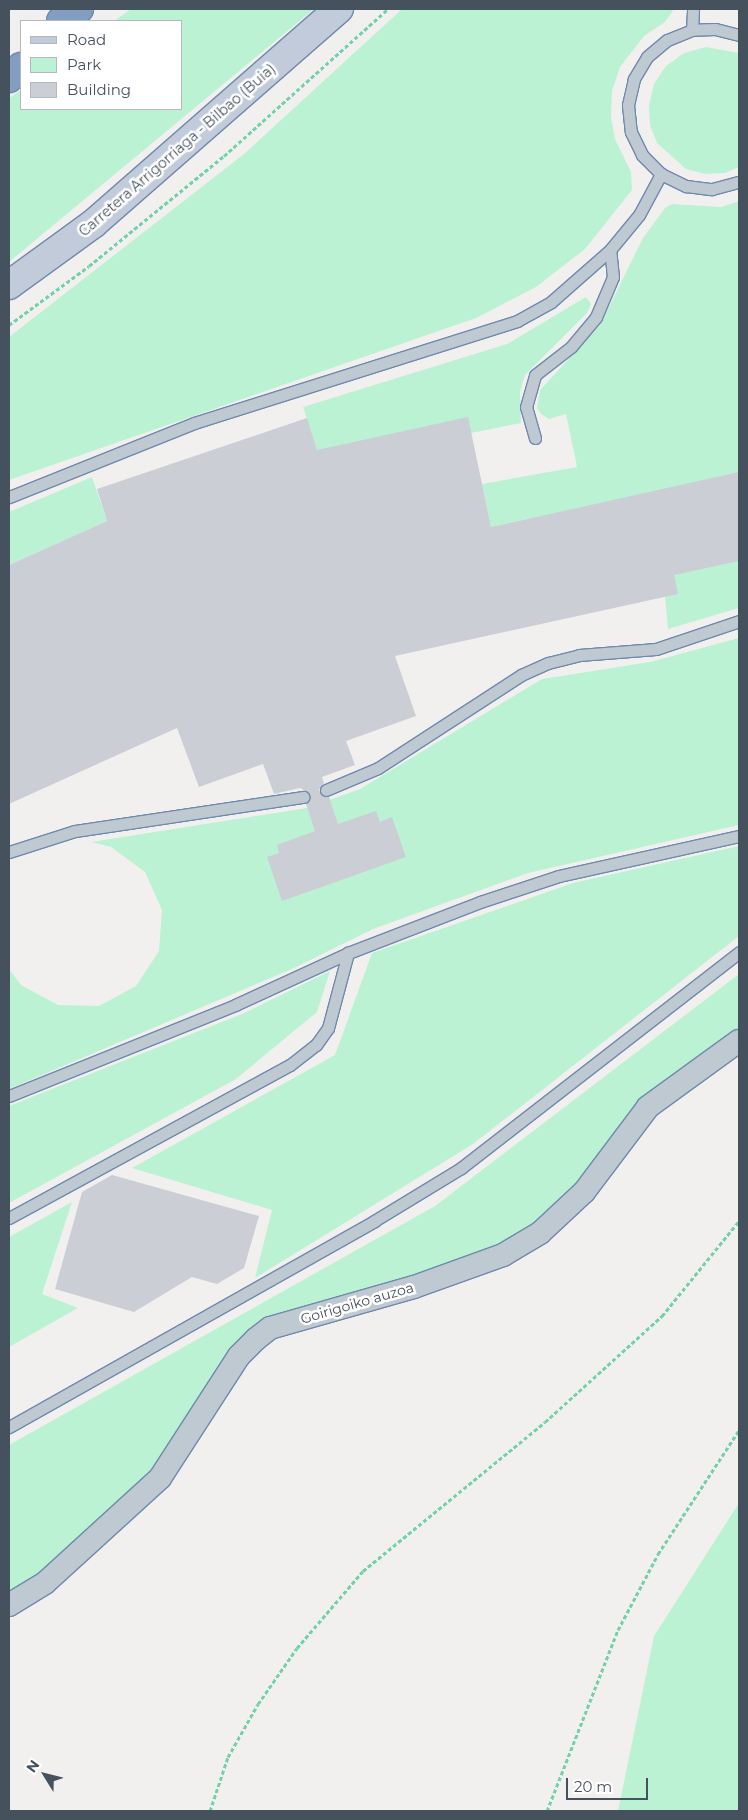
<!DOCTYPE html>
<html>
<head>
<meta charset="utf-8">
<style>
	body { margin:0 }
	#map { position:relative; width:748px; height:1820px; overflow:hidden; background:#f2f0ef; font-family:Montserrat,sans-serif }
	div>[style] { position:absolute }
	.green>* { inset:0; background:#bbf2d4 }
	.building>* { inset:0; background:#cbced5 }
	.path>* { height:3px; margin-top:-1.5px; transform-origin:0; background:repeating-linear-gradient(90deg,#71d2a9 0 4px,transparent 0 6.5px) }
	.roads { filter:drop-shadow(1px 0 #6f89ad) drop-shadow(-1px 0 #6f89ad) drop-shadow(0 1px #6f89ad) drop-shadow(0 -1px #6f89ad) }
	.lane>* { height:11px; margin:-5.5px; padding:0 5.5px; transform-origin:5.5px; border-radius:5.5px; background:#bfc9d2 }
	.street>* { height:22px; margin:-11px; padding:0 11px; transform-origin:11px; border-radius:11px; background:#bfc9d2 }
	.secondary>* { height:28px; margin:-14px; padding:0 14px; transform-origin:14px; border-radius:14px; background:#c1cbda }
	.highway>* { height:28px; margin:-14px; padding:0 14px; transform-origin:14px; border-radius:14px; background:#849ec1 }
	span { translate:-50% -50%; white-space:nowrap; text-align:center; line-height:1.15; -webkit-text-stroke:5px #fff; paint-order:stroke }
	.street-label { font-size:14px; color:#46515e }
	.frame { position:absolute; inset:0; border:10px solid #46515e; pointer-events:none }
	.legend { position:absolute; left:20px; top:20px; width:162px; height:90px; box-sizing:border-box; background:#fff; border:1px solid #b5b9bf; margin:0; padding:6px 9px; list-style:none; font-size:15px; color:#46515e }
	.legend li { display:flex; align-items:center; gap:10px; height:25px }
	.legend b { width:25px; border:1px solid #b5b9bf }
	.north { position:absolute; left:20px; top:1750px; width:50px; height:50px; -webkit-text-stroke:4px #fff; paint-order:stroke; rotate:306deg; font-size:14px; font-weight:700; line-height:20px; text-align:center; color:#46515e }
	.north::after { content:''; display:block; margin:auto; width:18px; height:22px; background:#46515e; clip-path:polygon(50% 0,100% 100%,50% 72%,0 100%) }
	.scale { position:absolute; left:566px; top:1778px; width:82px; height:22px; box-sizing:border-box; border:2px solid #46515e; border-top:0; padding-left:6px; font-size:15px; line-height:18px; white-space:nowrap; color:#46515e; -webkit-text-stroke:4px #fff; paint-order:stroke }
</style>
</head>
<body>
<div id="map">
	<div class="green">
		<div style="clip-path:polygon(131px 9px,314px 9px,9px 262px,9px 98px,21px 90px,21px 109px,181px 109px,181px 21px,114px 21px)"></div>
		<div style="clip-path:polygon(402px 9px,674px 9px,665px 22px,644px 36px,620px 67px,612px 91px,611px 117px,615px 139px,631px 172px,632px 190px,585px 249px,536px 287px,476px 318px,9px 480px,9px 337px,244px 154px)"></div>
		<div style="clip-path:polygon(706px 47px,739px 53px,739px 167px,725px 173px,705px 174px,686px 169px,657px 143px,650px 125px,649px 105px,654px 84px,666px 66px,684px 53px)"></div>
		<div style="clip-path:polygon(739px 201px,739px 608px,668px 629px,655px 491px,491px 527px,482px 484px,577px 467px,566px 414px,549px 419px,541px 414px,537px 408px,540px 390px,600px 325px,643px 238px,665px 208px,672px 204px,721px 207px)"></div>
		<div style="clip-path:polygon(586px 297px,591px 304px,587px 313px,525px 375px,520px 392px,521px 423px,471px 433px,317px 450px,303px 407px,507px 344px)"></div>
		<div style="clip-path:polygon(92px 477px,107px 521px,9px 565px,9px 512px)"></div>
		<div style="clip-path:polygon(739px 638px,739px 825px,528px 873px,373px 929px,292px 969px,9px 1089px,9px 969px,21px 985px,58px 1005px,99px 1006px,136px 986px,159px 951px,162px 910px,145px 872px,111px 847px,91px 842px,307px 808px,360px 789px,542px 679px,650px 662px)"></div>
		<div style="clip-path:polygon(739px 846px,739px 936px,473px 1144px,255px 1278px,272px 1210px,132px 1168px,335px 1055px,372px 953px,573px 883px)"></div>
		<div style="clip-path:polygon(330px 971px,317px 1012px,236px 1079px,9px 1203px,9px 1106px,242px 1014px)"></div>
		<div style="clip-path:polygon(739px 974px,739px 1041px,670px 1090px,540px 1233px,270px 1328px,160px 1478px,9px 1605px,9px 1445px,435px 1206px)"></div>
		<div style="clip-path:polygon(72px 1202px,42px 1294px,78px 1308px,9px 1347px,9px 1237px)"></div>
		<div style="clip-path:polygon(739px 1503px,739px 1811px,618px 1811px,654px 1636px)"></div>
	</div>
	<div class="building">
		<div style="clip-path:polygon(468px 417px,491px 527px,739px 472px,739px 561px,674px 575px,678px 594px,395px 656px,416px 716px,346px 741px,355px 765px,322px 777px,324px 783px,319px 790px,322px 796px,329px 797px,338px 824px,376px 811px,380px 822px,392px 817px,406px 857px,282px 901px,267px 857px,279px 853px,277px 845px,315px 831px,306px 804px,309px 793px,300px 788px,274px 794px,263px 764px,199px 787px,177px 728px,9px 804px,9px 565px,107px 521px,97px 489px,307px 418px,317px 450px)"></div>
		<div style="clip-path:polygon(112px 1175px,259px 1216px,244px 1268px,217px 1284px,192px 1277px,134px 1312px,55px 1289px,82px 1192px)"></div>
	</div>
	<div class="path">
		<div style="left:9px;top:325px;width:99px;rotate:-36.4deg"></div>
		<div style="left:89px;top:266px;width:174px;rotate:-39.2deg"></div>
		<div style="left:224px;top:156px;width:220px;rotate:-41.9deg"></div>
		<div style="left:210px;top:1811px;width:57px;rotate:-71.6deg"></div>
		<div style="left:228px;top:1757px;width:61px;rotate:-60.5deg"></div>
		<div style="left:258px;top:1704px;width:68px;rotate:-55.1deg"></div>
		<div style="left:297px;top:1648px;width:101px;rotate:-49.4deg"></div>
		<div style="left:363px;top:1571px;width:235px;rotate:-39.3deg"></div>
		<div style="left:545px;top:1422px;width:158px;rotate:-42.2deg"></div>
		<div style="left:662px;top:1316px;width:122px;rotate:-51deg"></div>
		<div style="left:547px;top:1811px;width:194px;rotate:-68.6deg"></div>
		<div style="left:618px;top:1630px;width:86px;rotate:-62.2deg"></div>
		<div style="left:658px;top:1554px;width:148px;rotate:-56.8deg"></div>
	</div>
	<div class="roads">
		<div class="lane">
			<div style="left:692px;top:30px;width:21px;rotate:-87deg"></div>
			<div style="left:739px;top:35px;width:25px;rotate:-166deg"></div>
			<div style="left:715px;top:29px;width:23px;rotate:178deg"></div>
			<div style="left:692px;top:30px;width:27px;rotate:158deg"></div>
			<div style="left:667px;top:40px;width:26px;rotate:140deg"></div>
			<div style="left:647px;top:57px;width:26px;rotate:121deg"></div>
			<div style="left:634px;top:79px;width:27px;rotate:103deg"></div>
			<div style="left:628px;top:105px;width:27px;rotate:84deg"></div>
			<div style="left:631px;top:132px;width:25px;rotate:64deg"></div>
			<div style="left:642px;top:155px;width:27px;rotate:45deg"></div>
			<div style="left:661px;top:174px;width:28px;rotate:26deg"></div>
			<div style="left:686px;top:186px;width:26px;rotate:7deg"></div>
			<div style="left:712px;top:189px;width:28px;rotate:-15deg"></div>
			<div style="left:535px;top:438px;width:32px;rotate:-106deg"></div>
			<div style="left:526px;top:407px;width:33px;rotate:-74deg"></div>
			<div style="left:535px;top:375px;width:46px;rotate:-37.9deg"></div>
			<div style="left:571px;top:347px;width:39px;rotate:-50deg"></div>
			<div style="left:596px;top:317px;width:43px;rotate:-67deg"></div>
			<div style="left:613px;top:277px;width:27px;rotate:-96deg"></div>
			<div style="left:9px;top:497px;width:199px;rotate:-21.8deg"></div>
			<div style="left:194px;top:423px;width:339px;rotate:-17.5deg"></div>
			<div style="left:517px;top:321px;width:39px;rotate:-29deg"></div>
			<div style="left:551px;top:302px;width:79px;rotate:-41.4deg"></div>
			<div style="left:610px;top:250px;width:45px;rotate:-50.4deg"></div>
			<div style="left:639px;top:215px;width:47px;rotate:-61.8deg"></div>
			<div style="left:326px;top:790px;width:56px;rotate:-22.9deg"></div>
			<div style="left:378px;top:768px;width:171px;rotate:-33deg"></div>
			<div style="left:521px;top:675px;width:30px;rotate:-24deg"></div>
			<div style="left:548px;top:663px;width:32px;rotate:-14deg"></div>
			<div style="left:579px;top:655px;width:77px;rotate:-4.5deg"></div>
			<div style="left:656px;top:649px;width:88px;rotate:-18.6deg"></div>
			<div style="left:9px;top:852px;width:69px;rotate:-17.7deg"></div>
			<div style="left:75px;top:831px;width:231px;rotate:-8.5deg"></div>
			<div style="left:9px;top:1096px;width:244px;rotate:-21.9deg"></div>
			<div style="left:235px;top:1005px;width:124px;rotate:-24.7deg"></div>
			<div style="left:348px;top:953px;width:142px;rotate:-21.1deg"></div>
			<div style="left:480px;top:902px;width:83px;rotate:-18.2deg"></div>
			<div style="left:559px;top:876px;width:184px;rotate:-12.5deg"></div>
			<div style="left:9px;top:1218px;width:320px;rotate:-28.6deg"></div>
			<div style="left:290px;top:1065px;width:33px;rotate:-38deg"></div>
			<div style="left:316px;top:1045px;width:21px;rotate:-55deg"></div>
			<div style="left:328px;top:1028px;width:78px;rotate:-75.1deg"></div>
			<div style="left:9px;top:1427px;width:419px;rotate:-29.4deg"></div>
			<div style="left:374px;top:1221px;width:102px;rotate:-31.3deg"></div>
			<div style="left:461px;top:1168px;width:352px;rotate:-37.8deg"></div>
		</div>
		<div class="street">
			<div style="left:9px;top:1605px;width:42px;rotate:-31.4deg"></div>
			<div style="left:45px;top:1583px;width:156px;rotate:-42.4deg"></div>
			<div style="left:160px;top:1478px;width:145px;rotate:-57.1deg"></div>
			<div style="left:239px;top:1356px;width:24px;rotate:-45deg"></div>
			<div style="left:256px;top:1339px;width:18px;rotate:-38deg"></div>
			<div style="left:270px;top:1328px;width:150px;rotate:-15.9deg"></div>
			<div style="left:414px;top:1287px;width:95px;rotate:-19.8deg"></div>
			<div style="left:503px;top:1255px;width:43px;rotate:-30.7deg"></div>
			<div style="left:540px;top:1233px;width:60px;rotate:-43deg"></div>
			<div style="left:584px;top:1192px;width:106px;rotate:-53deg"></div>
			<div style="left:648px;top:1107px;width:112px;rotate:-36deg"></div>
		</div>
		<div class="secondary">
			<div style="left:9px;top:285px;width:104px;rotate:-36deg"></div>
			<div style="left:93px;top:224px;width:327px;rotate:-41.2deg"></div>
		</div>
		<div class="highway">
			<div style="left:61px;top:21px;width:22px;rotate:-34deg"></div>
			<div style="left:9px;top:78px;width:16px;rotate:-43deg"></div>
		</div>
	</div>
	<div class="street-label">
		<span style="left:177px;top:150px;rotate:-41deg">Carretera Arrigorriaga - Bilbao (Buia)</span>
		<span style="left:357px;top:1303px;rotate:-16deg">Goirigoiko auzoa</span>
	</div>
	<div class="frame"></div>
	<ul class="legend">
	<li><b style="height:6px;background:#c1cbda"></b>Road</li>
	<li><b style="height:14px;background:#bbf2d4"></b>Park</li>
	<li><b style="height:14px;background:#cbced5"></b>Building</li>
	</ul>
	<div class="north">N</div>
	<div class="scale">20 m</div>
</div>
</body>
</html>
